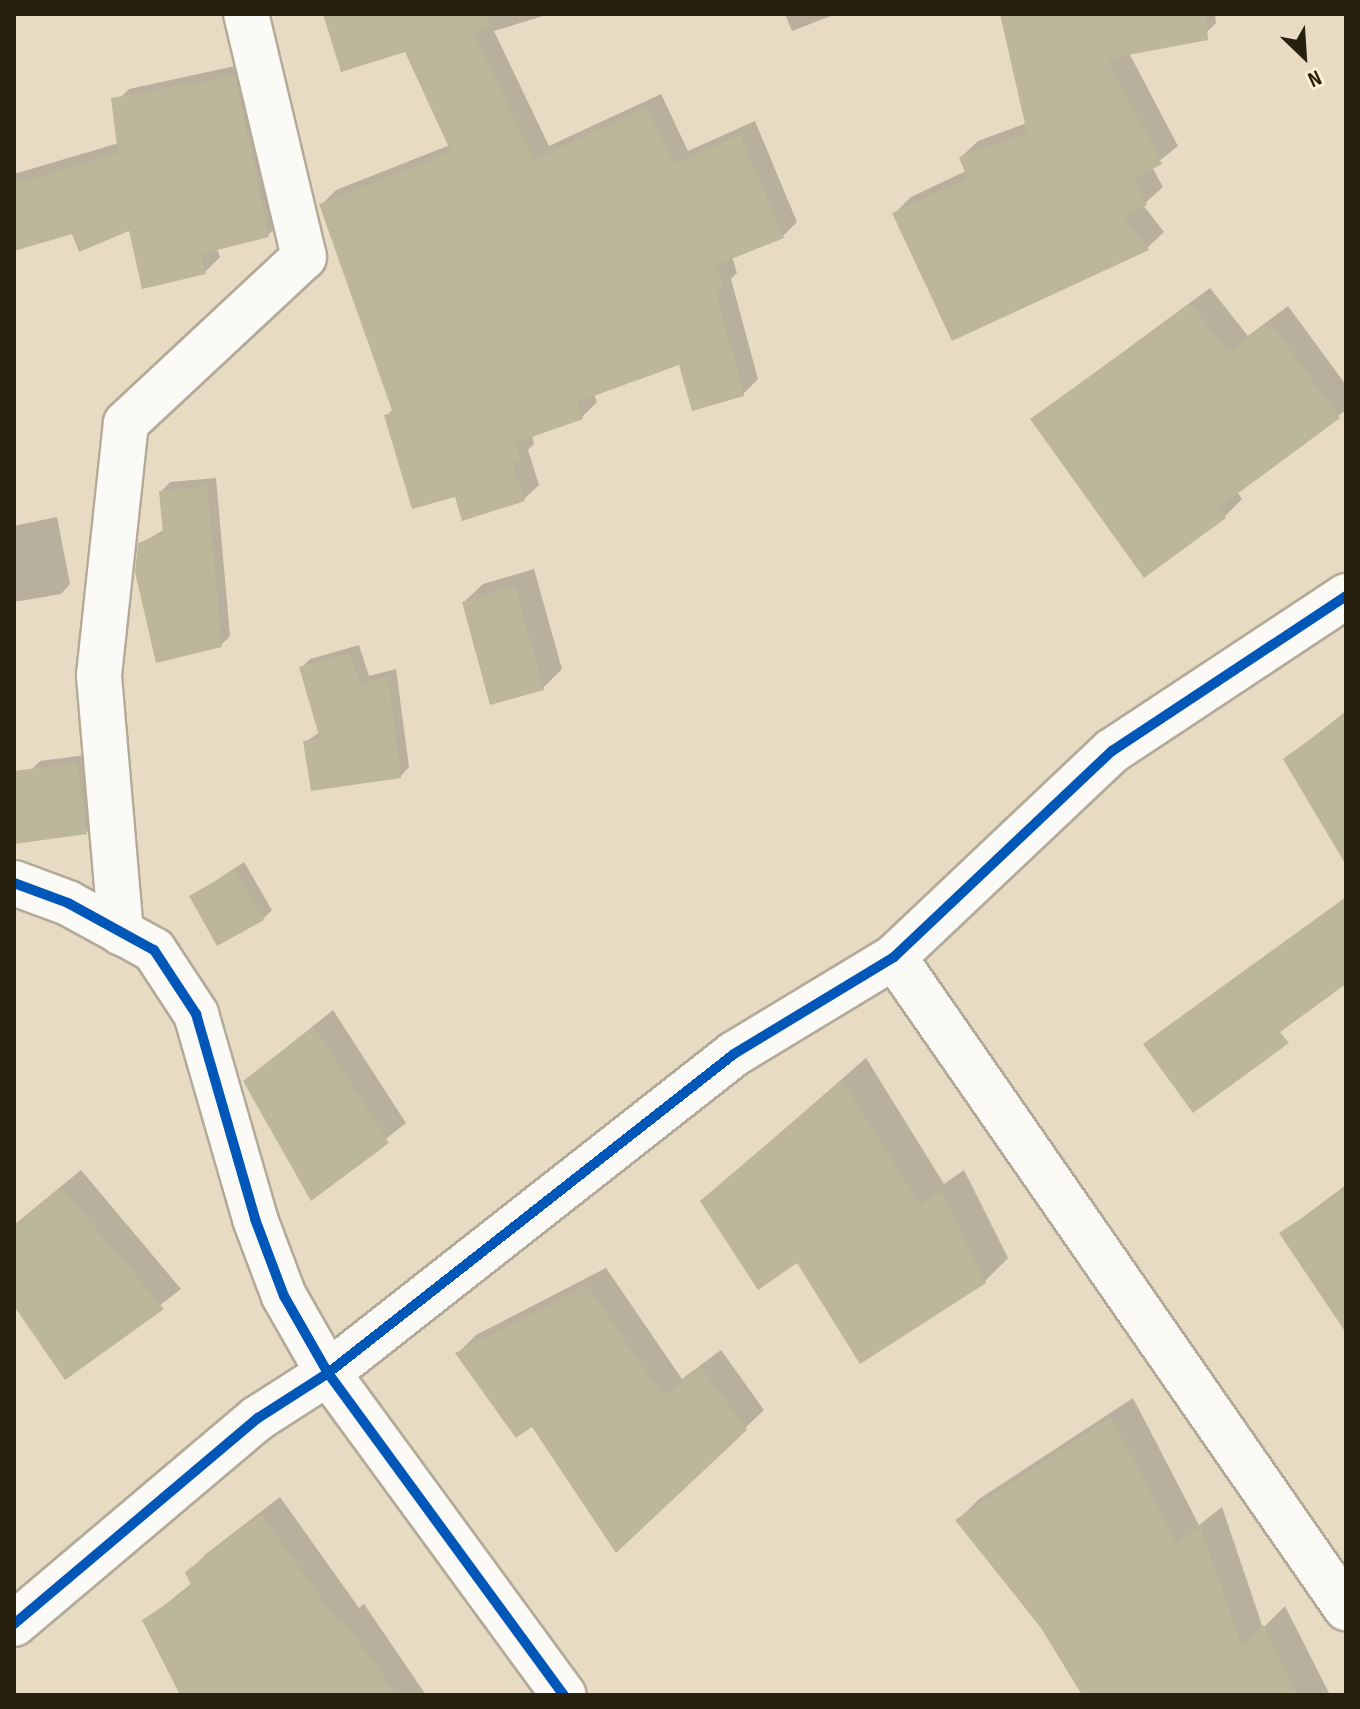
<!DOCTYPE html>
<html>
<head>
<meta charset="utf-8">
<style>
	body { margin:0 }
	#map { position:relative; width:1360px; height:1709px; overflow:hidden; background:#e7dcc3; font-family:"Sofia Sans Condensed",sans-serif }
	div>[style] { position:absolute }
	.shadow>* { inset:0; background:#0003 }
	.building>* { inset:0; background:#bcb69a }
	.roads { filter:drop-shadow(2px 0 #b3aa97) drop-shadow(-2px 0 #b3aa97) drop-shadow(0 2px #b3aa97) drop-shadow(0 -2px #b3aa97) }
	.minor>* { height:44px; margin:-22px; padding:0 22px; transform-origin:22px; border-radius:22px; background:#fbfaf6 }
	.cycleway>* { height:10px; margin:-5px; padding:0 5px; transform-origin:5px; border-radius:5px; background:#0057b8 }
	span { translate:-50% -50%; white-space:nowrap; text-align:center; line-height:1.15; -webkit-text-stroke:8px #fcf0d4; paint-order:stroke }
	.frame { position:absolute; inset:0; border:16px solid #28200f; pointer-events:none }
	.north { position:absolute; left:1264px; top:16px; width:80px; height:80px; -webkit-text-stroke:6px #fcf0d4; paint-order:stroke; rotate:155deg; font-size:22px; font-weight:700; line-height:32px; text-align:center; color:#28200f }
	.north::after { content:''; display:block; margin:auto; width:28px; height:36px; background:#28200f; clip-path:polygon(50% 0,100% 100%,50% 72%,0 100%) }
</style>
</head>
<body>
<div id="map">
	<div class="shadow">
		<div style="clip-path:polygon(325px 14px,550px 14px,494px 31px,549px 146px,661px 94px,688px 151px,755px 121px,797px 222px,783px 236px,732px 256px,737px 273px,731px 279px,758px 379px,743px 394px,681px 363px,594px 394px,597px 402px,582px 417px,532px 435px,534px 444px,528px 450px,539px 485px,524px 499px,456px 494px,387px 416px,393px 409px,321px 205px,336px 190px,450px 145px,406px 50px)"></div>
		<div style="clip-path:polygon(785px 14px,836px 14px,792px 31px)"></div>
		<div style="clip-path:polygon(1002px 14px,1215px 14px,1216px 23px,1199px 40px,1129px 53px,1178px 146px,1152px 167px,1163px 187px,1143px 205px,1164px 232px,1147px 248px,895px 213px,911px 197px,966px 171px,961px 157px,978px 141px,1027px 123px)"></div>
		<div style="clip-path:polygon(249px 63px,283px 220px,268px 235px,217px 248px,220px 257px,205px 272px,130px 228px,74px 232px,14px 249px,14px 174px,119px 143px,114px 104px,129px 89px)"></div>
		<div style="clip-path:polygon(1210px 288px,1248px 336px,1288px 306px,1346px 385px,1346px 410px,1237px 492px,1242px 499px,1224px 517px,1032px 419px)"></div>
		<div style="clip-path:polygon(216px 478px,230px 636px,221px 645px,140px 544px,165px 529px,161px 492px,170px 482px)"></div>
		<div style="clip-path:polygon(57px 517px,70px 584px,61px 594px,14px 602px,14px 526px)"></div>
		<div style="clip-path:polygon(534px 569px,562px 669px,543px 688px,464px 602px,483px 584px)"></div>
		<div style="clip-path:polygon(359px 645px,369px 676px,396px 669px,409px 767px,400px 777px,305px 742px,320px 732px,301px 668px,310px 659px)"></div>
		<div style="clip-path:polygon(1346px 711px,1346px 861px,1286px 759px)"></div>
		<div style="clip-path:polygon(86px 755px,96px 823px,87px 832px,31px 770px,40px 761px)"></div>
		<div style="clip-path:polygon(244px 862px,272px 910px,263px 919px,191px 897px)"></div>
		<div style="clip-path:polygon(333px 1010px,406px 1123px,311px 1198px,245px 1081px)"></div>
		<div style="clip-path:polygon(866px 1058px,944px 1184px,964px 1170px,1008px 1258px,985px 1281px,798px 1260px,702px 1201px)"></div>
		<div style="clip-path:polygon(81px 1170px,181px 1289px,65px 1378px,14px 1302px,14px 1225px)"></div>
		<div style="clip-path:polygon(1346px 1185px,1346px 1329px,1282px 1233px)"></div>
		<div style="clip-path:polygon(606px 1268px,682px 1379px,721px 1350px,764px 1410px,617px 1550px,532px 1425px,458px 1353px,476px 1335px)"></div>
		<div style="clip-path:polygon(1133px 1398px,1199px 1525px,1222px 1507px,1263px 1628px,1285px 1606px,1330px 1695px,1085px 1695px,1043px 1627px,958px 1520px,979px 1499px)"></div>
		<div style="clip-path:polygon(280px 1497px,359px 1608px,364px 1604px,426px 1695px,183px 1695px,145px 1621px,192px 1583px,188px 1572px,206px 1554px)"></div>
	</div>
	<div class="building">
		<div style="clip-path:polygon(323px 14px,487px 14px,489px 27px,473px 32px,534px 160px,646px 107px,673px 164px,740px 135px,784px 238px,716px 265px,723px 289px,716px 292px,744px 396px,692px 411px,679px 365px,577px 402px,583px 419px,515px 443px,521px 461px,513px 463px,525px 501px,462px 521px,455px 497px,412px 509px,384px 415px,393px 413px,319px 204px,451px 152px,405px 52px,341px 72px)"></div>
		<div style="clip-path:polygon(1000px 14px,1206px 14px,1208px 40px,1107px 59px,1162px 164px,1134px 179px,1147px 205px,1123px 217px,1149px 250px,952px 341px,892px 213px,967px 178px,959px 157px,1027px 133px)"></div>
		<div style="clip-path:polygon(235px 76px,269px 237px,201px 254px,206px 274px,142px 289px,129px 231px,79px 252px,72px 234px,14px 251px,14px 184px,118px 153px,111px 98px)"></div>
		<div style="clip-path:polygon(1191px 304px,1229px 352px,1270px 322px,1340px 418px,1218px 508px,1226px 518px,1144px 578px,1030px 419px)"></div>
		<div style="clip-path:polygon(207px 486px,222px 647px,156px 663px,135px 572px,138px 543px,163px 534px,159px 491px)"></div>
		<div style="clip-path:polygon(515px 586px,544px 690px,490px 705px,462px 602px)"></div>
		<div style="clip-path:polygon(350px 653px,360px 684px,388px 676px,401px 778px,311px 791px,303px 741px,320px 739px,299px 667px)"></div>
		<div style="clip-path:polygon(1346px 713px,1346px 865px,1283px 759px)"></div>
		<div style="clip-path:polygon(77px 763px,87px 834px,14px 844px,14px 771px)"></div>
		<div style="clip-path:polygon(235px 870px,264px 920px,217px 946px,189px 896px)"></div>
		<div style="clip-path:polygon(1346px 897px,1346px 984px,1280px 1032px,1289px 1043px,1193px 1113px,1143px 1044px)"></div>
		<div style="clip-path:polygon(314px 1026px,389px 1143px,311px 1201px,243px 1081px)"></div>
		<div style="clip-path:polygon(842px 1080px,920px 1205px,941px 1191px,986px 1283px,860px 1364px,797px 1263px,758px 1290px,700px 1201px)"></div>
		<div style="clip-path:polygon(61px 1187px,164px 1309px,65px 1380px,14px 1306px,14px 1226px)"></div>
		<div style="clip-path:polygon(1346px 1189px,1346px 1333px,1279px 1233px)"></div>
		<div style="clip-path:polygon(587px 1285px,663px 1396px,701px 1367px,747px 1430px,616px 1553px,532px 1427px,516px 1438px,455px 1353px)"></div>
		<div style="clip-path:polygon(1111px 1417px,1177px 1544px,1200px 1526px,1242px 1646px,1263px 1625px,1298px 1695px,1082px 1695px,1041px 1628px,955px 1520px)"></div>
		<div style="clip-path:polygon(261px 1514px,340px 1625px,344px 1621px,397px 1695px,180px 1695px,142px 1620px,192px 1587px,185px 1572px)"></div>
	</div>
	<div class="roads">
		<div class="minor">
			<div style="left:14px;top:883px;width:58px;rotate:20.3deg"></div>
			<div style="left:68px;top:903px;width:98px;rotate:28.7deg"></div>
			<div style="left:154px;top:950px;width:77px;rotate:56.7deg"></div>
			<div style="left:196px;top:1014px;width:213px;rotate:73.9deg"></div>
			<div style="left:255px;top:1219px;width:82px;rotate:69.4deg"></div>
			<div style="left:284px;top:1296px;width:89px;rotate:60.3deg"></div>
			<div style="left:328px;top:1373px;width:399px;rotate:53.8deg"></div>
			<div style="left:121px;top:933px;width:259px;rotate:-94.9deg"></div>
			<div style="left:99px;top:675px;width:253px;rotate:-83.9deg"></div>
			<div style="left:126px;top:423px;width:243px;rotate:-43deg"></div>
			<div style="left:304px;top:257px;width:250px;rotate:-103.4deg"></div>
			<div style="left:894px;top:957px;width:793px;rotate:55.23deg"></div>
			<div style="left:14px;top:1624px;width:319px;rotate:-40.2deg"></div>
			<div style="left:258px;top:1418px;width:83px;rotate:-32.7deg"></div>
			<div style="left:328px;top:1373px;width:516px;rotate:-38.16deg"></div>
			<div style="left:734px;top:1054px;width:187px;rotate:-31.2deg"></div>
			<div style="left:894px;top:957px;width:300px;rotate:-43.4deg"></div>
			<div style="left:1112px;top:751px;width:281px;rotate:-33.5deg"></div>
		</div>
	</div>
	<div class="cycleway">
		<div style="left:14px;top:883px;width:58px;rotate:20.3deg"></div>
		<div style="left:68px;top:903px;width:98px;rotate:28.7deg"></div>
		<div style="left:154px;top:950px;width:77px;rotate:56.7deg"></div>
		<div style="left:196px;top:1014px;width:213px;rotate:73.9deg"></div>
		<div style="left:255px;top:1219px;width:82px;rotate:69.4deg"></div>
		<div style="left:284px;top:1296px;width:89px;rotate:60.3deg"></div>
		<div style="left:328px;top:1373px;width:399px;rotate:53.8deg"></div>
		<div style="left:14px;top:1624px;width:319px;rotate:-40.2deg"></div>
		<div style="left:258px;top:1418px;width:83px;rotate:-32.7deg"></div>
		<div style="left:328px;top:1373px;width:516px;rotate:-38.16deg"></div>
		<div style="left:734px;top:1054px;width:187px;rotate:-31.2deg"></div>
		<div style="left:894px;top:957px;width:300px;rotate:-43.4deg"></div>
		<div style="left:1112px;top:751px;width:281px;rotate:-33.5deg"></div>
	</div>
	<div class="frame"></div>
	<div class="north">N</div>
</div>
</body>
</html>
